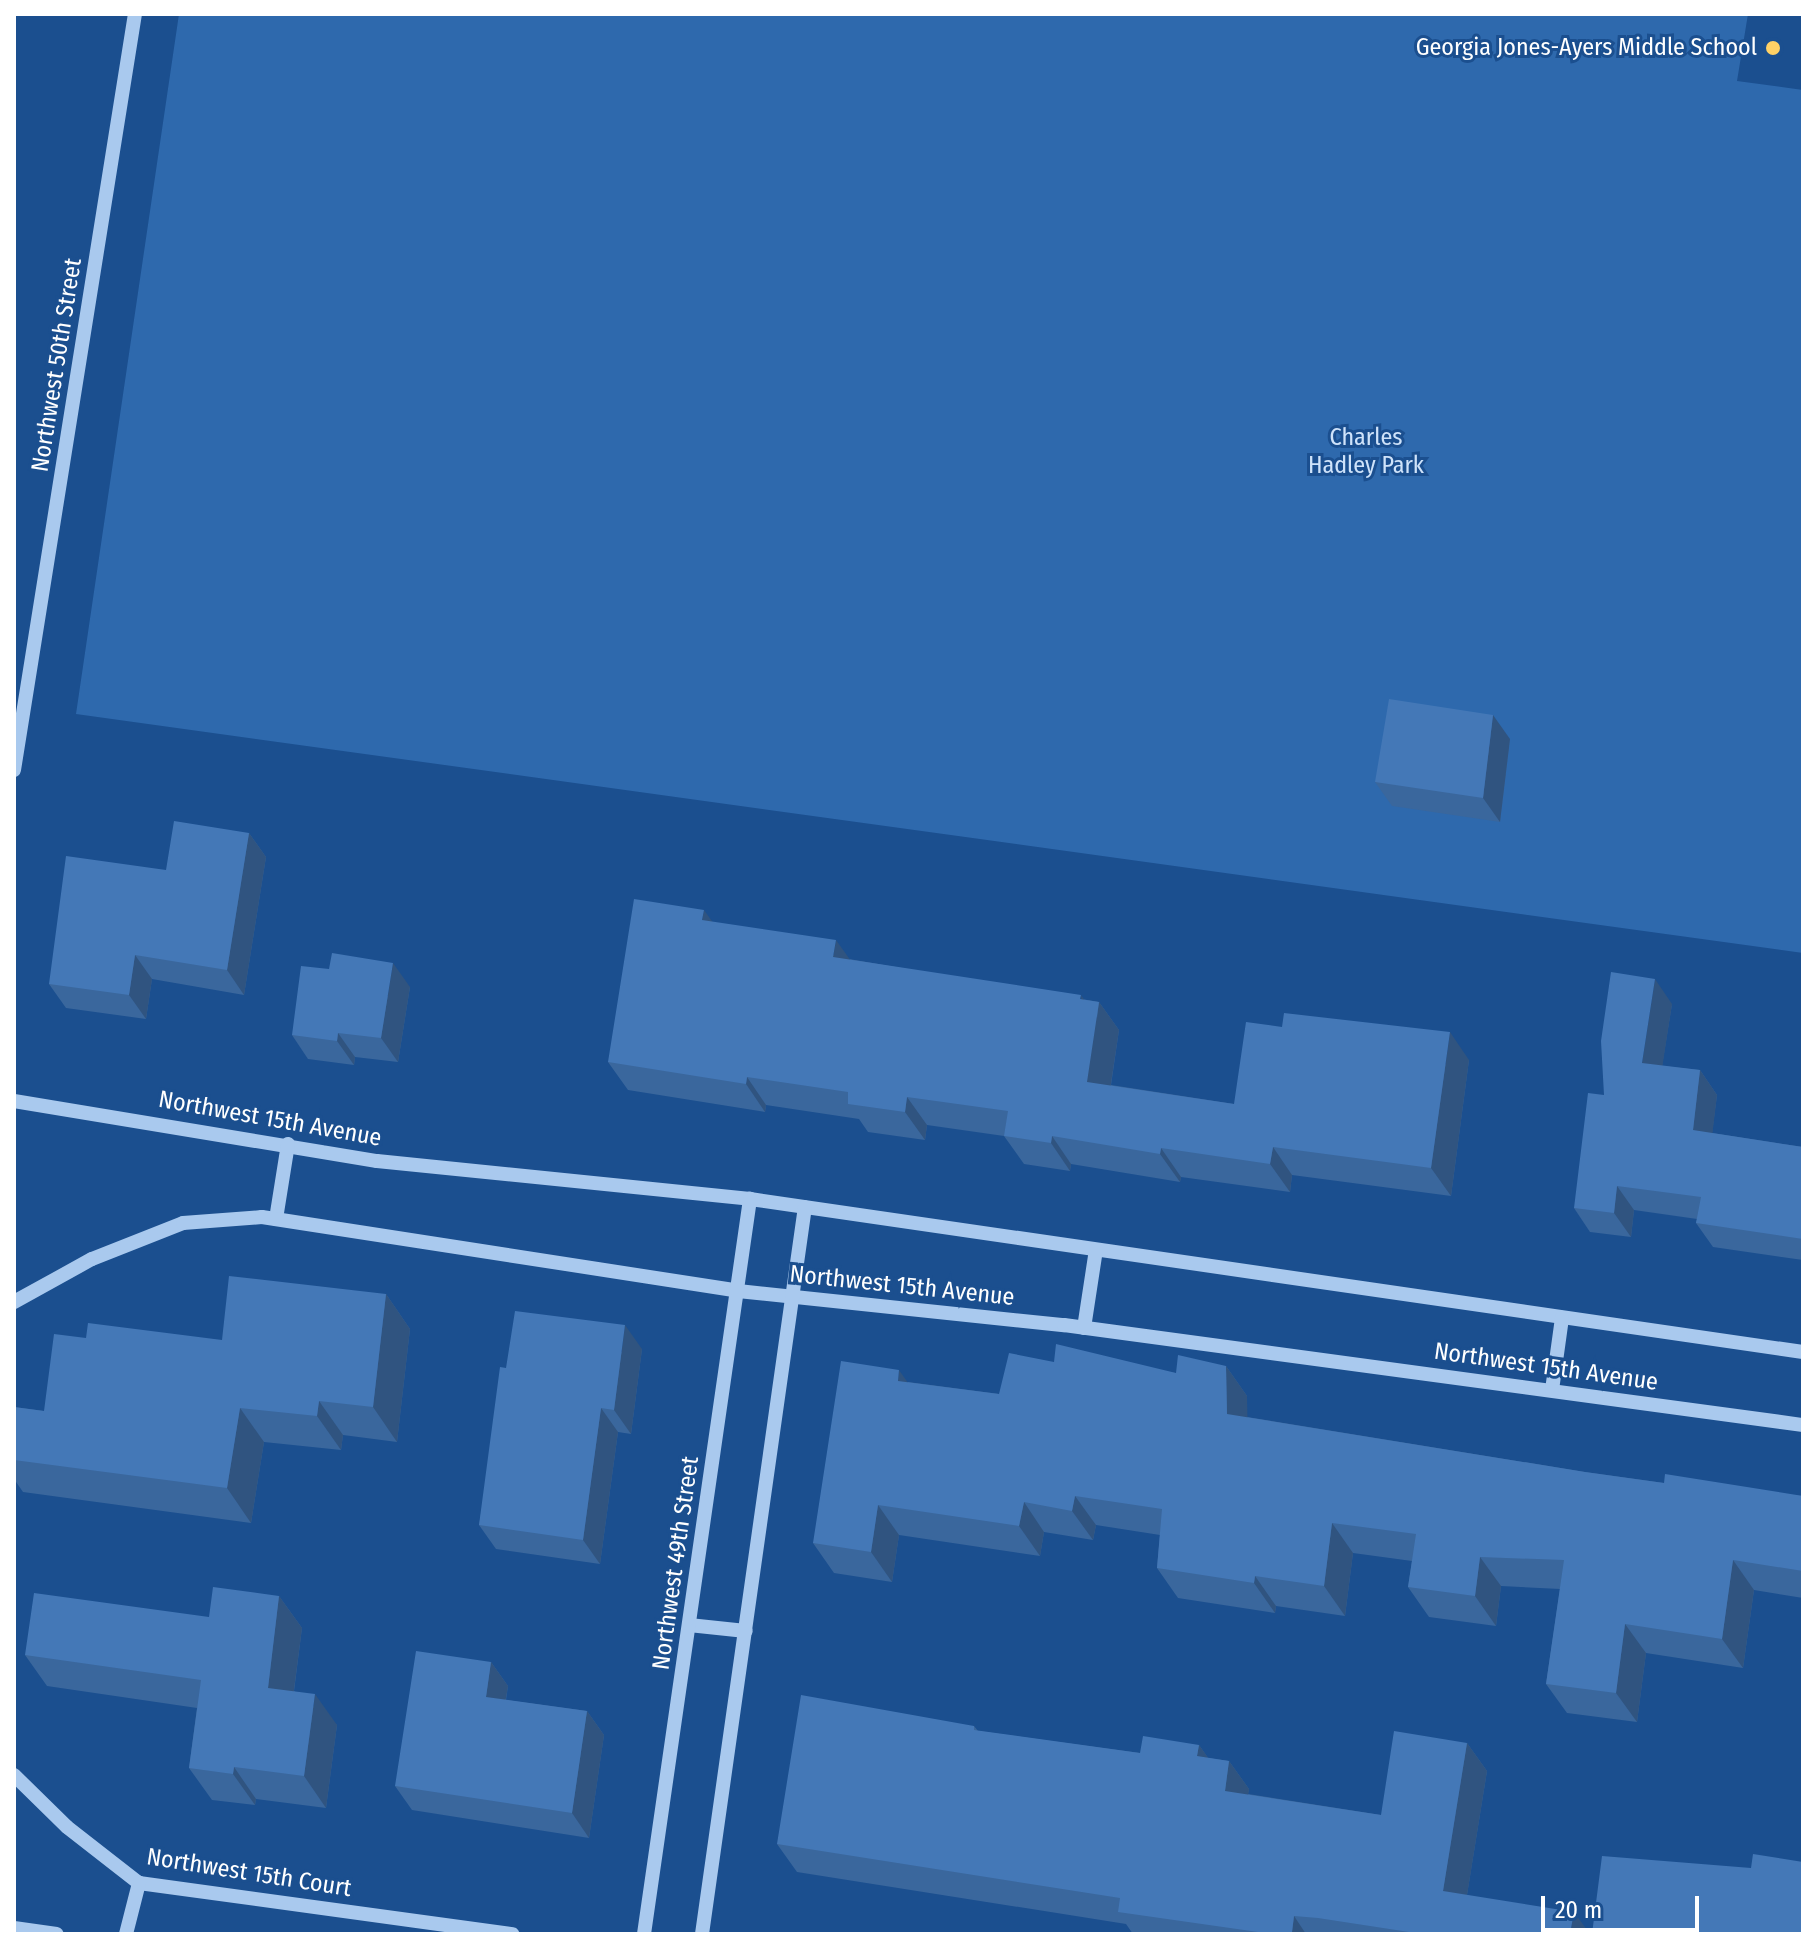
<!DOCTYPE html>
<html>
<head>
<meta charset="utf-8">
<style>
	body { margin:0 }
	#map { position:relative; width:1817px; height:1948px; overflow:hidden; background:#1b4f8f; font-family:"Fira Sans Condensed",sans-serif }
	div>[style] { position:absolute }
	.green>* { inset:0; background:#2e69ad }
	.minor>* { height:14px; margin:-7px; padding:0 7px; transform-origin:7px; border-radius:7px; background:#a9c9ee }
	.wall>* { inset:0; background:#3a679d }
	.shaded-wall>* { inset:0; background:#305480 }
	.building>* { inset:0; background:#4478b7 }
	.dots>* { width:22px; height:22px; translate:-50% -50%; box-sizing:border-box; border:4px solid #1b4f8f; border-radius:50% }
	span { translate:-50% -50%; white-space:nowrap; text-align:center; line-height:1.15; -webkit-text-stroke:6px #1b4f8f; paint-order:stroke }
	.poi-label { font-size:24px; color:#fff }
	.right { translate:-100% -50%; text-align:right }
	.street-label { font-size:24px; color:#fff }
	.park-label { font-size:24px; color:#cfe3fa }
	.frame { position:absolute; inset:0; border:16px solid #fff; pointer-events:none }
	.scale { position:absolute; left:1541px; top:1896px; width:158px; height:36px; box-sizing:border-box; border:4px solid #fff; border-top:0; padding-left:10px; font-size:24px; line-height:28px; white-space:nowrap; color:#fff; -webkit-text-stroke:6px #1b4f8f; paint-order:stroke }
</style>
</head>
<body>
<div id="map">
	<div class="green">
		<div style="clip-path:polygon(179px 14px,1748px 14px,1737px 81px,1803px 90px,1803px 953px,76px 714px)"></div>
	</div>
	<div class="minor">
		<div style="left:14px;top:770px;width:766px;rotate:-80.91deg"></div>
		<div style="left:14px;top:1101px;width:368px;rotate:9.4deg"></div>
		<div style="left:377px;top:1161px;width:375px;rotate:5.8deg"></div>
		<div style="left:750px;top:1199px;width:1064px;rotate:8.27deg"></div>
		<div style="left:276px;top:1219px;width:76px;rotate:-80.9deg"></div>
		<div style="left:14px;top:1302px;width:89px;rotate:-28.9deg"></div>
		<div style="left:92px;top:1259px;width:98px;rotate:-21.6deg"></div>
		<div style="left:183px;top:1223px;width:79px;rotate:-4.3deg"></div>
		<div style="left:262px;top:1217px;width:482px;rotate:8.8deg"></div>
		<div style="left:738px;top:1291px;width:328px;rotate:6deg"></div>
		<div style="left:1064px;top:1325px;width:746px;rotate:7.71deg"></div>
		<div style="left:1084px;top:1328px;width:79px;rotate:-81.3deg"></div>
		<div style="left:1552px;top:1390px;width:73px;rotate:-82.1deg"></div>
		<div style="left:689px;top:1625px;width:57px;rotate:6deg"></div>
		<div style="left:14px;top:1775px;width:74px;rotate:44.5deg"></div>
		<div style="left:67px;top:1827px;width:91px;rotate:37.9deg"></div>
		<div style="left:139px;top:1883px;width:377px;rotate:7.8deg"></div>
		<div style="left:14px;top:1928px;width:43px;rotate:7.9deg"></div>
		<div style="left:126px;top:1934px;width:53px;rotate:-75.7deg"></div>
		<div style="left:644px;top:1934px;width:743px;rotate:-81.79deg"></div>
		<div style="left:702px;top:1934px;width:734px;rotate:-81.94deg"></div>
	</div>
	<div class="wall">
		<div style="clip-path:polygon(1510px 739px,1500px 822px,1392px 806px,1375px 782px)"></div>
		<div style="clip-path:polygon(249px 833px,266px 857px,244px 995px,152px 979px,146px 1019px,66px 1008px,49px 984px,166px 870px)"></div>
		<div style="clip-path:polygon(712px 922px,849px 959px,1099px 1002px,1119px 1030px,1111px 1085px,1234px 1104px,1469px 1060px,1451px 1196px,1292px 1175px,1290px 1192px,1181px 1177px,1180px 1182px,1071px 1164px,1070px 1171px,1024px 1164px,1004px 1136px,927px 1125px,925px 1140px,868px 1132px,859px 1119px,766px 1105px,765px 1112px,628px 1090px,608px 1062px)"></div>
		<div style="clip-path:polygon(410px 987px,398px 1062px,355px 1057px,354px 1065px,308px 1059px,292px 1035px)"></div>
		<div style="clip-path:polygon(1672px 1004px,1662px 1066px,1700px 1070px,1717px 1095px,1712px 1133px,1803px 1147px,1803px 1260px,1713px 1247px,1696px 1223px,1697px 1219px,1634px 1210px,1631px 1237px,1590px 1232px,1574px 1208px)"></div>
		<div style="clip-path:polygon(386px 1294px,410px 1329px,397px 1442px,343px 1435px,341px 1450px,264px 1442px,251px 1523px,23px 1492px,14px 1479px,14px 1407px,44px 1411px,86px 1338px,222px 1340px)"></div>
		<div style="clip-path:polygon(642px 1349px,631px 1434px,618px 1432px,600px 1564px,496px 1549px,479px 1525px,506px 1368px)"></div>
		<div style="clip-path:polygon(1054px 1362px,1176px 1373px,1226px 1366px,1247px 1396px,1247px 1417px,1585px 1472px,1664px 1483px,1803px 1496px,1803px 1598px,1754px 1590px,1743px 1668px,1646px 1653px,1637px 1722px,1567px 1713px,1546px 1684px,1560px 1589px,1501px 1586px,1496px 1626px,1429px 1617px,1408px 1587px,1412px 1561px,1353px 1553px,1345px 1616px,1276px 1606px,1275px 1613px,1178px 1598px,1157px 1568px,1160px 1535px,1096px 1525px,1093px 1540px,1044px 1532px,1040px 1556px,899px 1535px,892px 1582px,834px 1573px,813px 1543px,908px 1382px,999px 1394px)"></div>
		<div style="clip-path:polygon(279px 1596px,302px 1628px,294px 1691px,337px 1725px,326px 1808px,256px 1799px,255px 1805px,212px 1800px,189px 1768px,197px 1708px,47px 1686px,25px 1655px,209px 1617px)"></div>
		<div style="clip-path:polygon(491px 1662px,508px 1686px,506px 1700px,587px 1711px,604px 1735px,589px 1838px,412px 1810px,395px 1786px)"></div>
		<div style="clip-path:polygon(974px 1726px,978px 1731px,1140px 1753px,1199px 1745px,1208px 1758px,1229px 1761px,1249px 1789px,1248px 1794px,1381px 1815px,1467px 1743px,1487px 1771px,1467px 1895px,1590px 1934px,1133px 1934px,1126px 1924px,797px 1872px,777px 1844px)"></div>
	</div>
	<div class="shaded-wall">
		<div style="clip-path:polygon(1493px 715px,1510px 739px,1500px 822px,1483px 798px)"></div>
		<div style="clip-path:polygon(249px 833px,266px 857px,244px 995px,227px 970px)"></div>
		<div style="clip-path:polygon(704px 910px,724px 938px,702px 920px)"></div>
		<div style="clip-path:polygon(836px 940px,856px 968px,833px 957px)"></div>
		<div style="clip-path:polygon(135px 955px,152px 979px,146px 1019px,129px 995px)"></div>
		<div style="clip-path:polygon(393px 963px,410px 987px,398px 1062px,381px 1038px)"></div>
		<div style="clip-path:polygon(1655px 979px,1672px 1004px,1659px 1088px,1642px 1063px)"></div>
		<div style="clip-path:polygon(1081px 995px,1097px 1018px,1099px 1002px,1119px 1030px,1107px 1110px,1087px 1082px)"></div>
		<div style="clip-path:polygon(1450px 1032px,1469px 1060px,1451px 1196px,1431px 1168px)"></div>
		<div style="clip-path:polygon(338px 1033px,355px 1057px,354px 1065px,337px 1041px)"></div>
		<div style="clip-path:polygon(1700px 1070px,1717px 1095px,1710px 1154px,1693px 1130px)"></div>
		<div style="clip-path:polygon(747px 1077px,766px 1105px,765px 1112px,746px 1084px)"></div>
		<div style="clip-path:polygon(907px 1097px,927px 1125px,925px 1140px,905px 1112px)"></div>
		<div style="clip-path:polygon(1052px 1136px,1071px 1164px,1070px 1171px,1051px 1143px)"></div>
		<div style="clip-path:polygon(1273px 1147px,1292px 1175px,1290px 1192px,1270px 1164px)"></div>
		<div style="clip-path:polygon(1161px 1148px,1181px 1177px,1180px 1182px,1160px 1154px)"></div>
		<div style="clip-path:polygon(1617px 1186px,1634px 1210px,1631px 1237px,1614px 1213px)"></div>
		<div style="clip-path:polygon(386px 1294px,410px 1329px,397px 1442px,373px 1407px)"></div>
		<div style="clip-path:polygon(625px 1325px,642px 1349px,631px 1434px,614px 1410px)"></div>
		<div style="clip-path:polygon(1226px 1366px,1247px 1396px,1248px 1443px,1227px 1414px)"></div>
		<div style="clip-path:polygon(899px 1370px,920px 1400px,898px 1381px)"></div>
		<div style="clip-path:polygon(319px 1401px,343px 1435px,341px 1450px,317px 1416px)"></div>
		<div style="clip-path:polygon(240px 1408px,264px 1442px,251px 1523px,227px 1488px)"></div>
		<div style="clip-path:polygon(601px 1408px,618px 1432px,600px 1564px,583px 1540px)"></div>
		<div style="clip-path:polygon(1075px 1496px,1096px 1525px,1093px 1540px,1072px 1511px)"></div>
		<div style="clip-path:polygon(1024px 1502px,1044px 1532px,1040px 1556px,1019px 1526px)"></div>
		<div style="clip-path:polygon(878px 1505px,899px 1535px,892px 1582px,871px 1552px)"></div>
		<div style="clip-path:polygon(1332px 1523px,1353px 1553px,1345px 1616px,1324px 1586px)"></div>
		<div style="clip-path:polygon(1480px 1557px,1501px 1586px,1496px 1626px,1475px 1596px)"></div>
		<div style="clip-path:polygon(1733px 1560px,1754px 1590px,1743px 1668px,1722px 1639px)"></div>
		<div style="clip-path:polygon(1255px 1576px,1276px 1606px,1275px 1613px,1254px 1583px)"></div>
		<div style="clip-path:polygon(279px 1596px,302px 1628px,290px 1720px,268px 1688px)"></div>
		<div style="clip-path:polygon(1625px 1624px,1646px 1653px,1637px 1722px,1616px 1693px)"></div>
		<div style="clip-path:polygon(491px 1662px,508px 1686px,502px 1721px,486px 1697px)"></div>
		<div style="clip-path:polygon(315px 1694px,337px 1725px,326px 1808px,304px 1776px)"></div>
		<div style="clip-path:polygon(587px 1711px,604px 1735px,589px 1838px,572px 1813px)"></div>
		<div style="clip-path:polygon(1467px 1743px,1487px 1771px,1463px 1920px,1443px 1891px)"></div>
		<div style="clip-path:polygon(1199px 1745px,1219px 1773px,1197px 1756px)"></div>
		<div style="clip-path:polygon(1229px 1761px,1249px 1789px,1245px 1819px,1225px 1791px)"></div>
		<div style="clip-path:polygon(234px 1767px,256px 1799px,255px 1805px,233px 1774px)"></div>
		<div style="clip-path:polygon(1574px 1912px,1590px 1934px,1570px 1934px)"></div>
		<div style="clip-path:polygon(1294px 1916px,1306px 1934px,1293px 1934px,1292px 1932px)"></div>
	</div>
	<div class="building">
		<div style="clip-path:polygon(1389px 699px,1493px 715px,1483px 798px,1375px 782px)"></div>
		<div style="clip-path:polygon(174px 821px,249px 833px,227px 970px,135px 955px,129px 995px,49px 984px,66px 856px,166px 870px)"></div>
		<div style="clip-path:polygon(634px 899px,704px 910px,702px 920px,836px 940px,833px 957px,1081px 995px,1080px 999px,1099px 1002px,1087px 1082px,1234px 1104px,1246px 1022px,1282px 1027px,1284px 1013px,1450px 1032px,1431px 1168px,1273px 1147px,1270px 1164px,1161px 1148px,1160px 1154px,1052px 1136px,1051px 1143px,1004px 1136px,1008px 1111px,907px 1097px,905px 1112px,848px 1104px,848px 1092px,747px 1077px,746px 1084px,608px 1062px)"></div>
		<div style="clip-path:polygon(332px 953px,393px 963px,381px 1038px,338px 1033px,337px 1041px,292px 1035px,301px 966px,329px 969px)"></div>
		<div style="clip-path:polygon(1611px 972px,1655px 979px,1642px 1063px,1700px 1070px,1693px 1130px,1803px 1147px,1803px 1239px,1696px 1223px,1701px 1197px,1617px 1186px,1614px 1213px,1574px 1208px,1588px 1093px,1604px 1095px,1601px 1041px)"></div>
		<div style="clip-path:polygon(229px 1276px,386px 1294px,373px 1407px,319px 1401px,317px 1416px,240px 1408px,227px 1488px,14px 1460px,14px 1407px,44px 1411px,54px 1334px,86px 1338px,88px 1323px,222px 1340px)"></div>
		<div style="clip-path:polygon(515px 1311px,625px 1325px,614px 1410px,601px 1408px,583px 1540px,479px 1525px,500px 1367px,506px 1368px)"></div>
		<div style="clip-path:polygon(1056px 1344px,1176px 1373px,1178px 1355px,1226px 1366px,1227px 1414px,1585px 1472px,1664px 1483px,1665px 1474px,1803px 1496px,1803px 1571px,1733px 1560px,1722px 1639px,1625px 1624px,1616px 1693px,1546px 1684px,1564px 1560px,1480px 1557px,1475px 1596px,1408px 1587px,1416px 1534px,1332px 1523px,1324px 1586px,1255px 1576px,1254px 1583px,1157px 1568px,1162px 1509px,1075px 1496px,1072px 1511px,1024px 1502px,1019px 1526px,878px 1505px,871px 1552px,813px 1543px,841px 1361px,899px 1370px,898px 1381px,999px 1394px,1009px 1353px,1054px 1362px)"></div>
		<div style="clip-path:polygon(213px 1587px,279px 1596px,268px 1688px,315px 1694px,304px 1776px,234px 1767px,233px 1774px,189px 1768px,201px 1680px,25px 1655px,34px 1593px,209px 1617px)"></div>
		<div style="clip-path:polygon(416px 1651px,491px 1662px,486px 1697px,587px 1711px,572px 1813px,395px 1786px)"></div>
		<div style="clip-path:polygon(801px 1695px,974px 1726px,974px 1730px,1140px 1753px,1143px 1736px,1199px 1745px,1197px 1756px,1229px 1761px,1225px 1791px,1381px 1815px,1394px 1731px,1467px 1743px,1443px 1891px,1574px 1912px,1570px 1934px,1422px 1934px,1318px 1918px,1294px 1916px,1292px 1932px,1285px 1934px,1272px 1934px,1118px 1912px,1120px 1898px,777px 1844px)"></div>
		<div style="clip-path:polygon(1753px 1854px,1803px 1862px,1803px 1934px,1592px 1934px,1602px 1856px,1751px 1868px)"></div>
	</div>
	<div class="dots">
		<div style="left:1773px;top:48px;background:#ffd166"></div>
	</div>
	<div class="poi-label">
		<span class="right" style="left:1757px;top:48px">Georgia Jones-Ayers Middle School</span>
	</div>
	<div class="street-label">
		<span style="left:57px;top:365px;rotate:-81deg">Northwest 50th Street</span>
		<span style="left:270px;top:1119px;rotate:10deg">Northwest 15th Avenue</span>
		<span style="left:902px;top:1286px;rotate:6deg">Northwest 15th Avenue</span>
		<span style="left:1546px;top:1367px;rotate:8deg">Northwest 15th Avenue</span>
		<span style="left:676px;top:1563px;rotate:-82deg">Northwest 49th Street</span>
		<span style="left:249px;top:1873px;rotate:9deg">Northwest 15th Court</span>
	</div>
	<div class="park-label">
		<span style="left:1366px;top:452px">Charles<br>Hadley Park</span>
	</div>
	<div class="frame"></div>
	<div class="scale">20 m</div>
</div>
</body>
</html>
